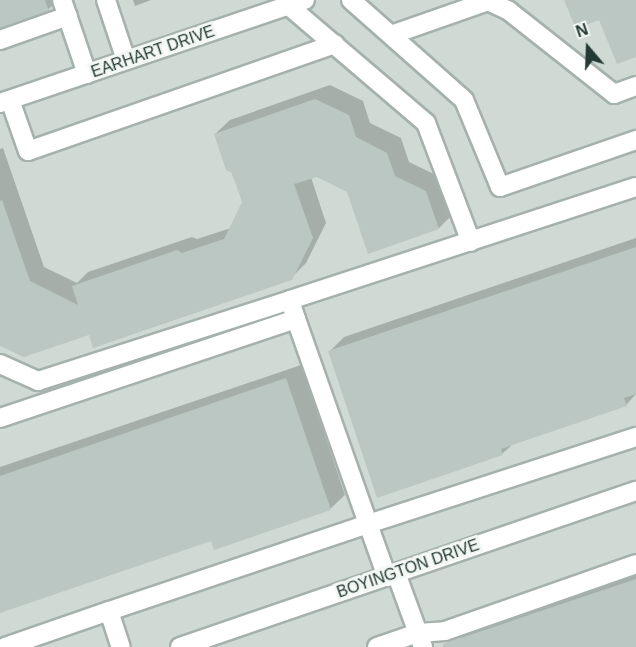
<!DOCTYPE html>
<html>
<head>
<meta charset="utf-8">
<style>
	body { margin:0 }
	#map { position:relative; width:636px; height:647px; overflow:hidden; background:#e2eae6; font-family:Helvetica,sans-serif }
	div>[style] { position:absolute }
	.built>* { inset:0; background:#d0dad5 }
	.shadow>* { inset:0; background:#0003 }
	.building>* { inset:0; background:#bac7c2 }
	.roads { filter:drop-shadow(2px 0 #a5b1ad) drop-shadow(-2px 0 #a5b1ad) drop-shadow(0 2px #a5b1ad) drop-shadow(0 -2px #a5b1ad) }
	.minor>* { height:18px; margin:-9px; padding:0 9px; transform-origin:9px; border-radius:9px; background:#fff }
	span { translate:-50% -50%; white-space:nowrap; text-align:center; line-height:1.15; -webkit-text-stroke:6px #f2f7f4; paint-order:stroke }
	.street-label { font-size:16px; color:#243933 }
	.north { position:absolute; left:558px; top:18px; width:60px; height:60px; -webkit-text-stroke:4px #f2f7f4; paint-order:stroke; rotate:341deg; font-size:16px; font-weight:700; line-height:24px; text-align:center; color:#243933 }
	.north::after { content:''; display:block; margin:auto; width:21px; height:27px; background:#243933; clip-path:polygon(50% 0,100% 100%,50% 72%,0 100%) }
</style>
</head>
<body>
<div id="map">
	<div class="built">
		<div style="clip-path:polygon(0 0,636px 0,636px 647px,0 647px)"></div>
	</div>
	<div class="shadow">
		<div style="clip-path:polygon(0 0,57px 0,48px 10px,0 26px)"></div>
		<div style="clip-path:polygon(133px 0,151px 0,135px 6px)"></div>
		<div style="clip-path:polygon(330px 85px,363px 101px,370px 123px,401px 138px,409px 162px,440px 177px,453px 214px,439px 228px,317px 175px,311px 177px,326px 223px,306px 263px,291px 278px,90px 333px,0 344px,0 149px,3px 148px,44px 267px,77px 283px,88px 272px,192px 237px,197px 239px,231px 228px,244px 202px,215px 134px,230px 120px)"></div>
		<div style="clip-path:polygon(636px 238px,636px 394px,626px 405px,514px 443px,502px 454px,329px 352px,344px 337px)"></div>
		<div style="clip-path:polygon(301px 365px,345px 495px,330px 509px,212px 539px,0 611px,0 467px)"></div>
		<div style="clip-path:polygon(636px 571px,636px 647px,461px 647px,459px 640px,473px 626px)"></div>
	</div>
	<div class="building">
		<div style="clip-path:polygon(0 0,45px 0,49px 11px,0 28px)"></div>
		<div style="clip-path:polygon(564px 0,636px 0,636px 57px,617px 64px,599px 20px,576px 29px)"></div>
		<div style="clip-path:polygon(315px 99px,349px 115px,356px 137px,387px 153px,395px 176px,426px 191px,439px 229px,368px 254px,347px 192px,317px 177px,294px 184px,313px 238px,292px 280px,93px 348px,89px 335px,24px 357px,0 346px,0 201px,2px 200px,30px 281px,78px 305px,72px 286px,177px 250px,182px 253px,224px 239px,242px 202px,232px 173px,226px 170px,214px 134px)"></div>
		<div style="clip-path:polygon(636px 247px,636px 394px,624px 398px,627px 406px,501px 449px,503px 455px,377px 498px,328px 351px)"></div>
		<div style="clip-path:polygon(286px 378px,331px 510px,214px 550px,211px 541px,0 613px,0 476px)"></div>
		<div style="clip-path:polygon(636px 579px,636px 647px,443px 647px,443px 644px)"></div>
	</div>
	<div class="roads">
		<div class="minor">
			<div style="left:62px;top:0;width:78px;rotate:71.3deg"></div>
			<div style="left:106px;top:0;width:63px;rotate:71.6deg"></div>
			<div style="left:351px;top:0;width:151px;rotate:41.5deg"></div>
			<div style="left:464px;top:100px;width:94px;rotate:67.5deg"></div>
			<div style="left:500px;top:187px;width:144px;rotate:-19.1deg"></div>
			<div style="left:289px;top:6px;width:180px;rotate:40.5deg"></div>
			<div style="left:426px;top:123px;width:127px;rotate:69.3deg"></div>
			<div style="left:391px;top:35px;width:103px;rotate:-19.3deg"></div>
			<div style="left:488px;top:1px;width:23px;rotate:25deg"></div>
			<div style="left:509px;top:11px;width:134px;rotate:38.3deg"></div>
			<div style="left:614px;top:94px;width:23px;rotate:-20deg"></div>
			<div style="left:0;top:40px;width:72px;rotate:-19.4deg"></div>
			<div style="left:10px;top:100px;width:54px;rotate:70.6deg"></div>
			<div style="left:28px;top:151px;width:325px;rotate:-19.2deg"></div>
			<div style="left:0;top:103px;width:322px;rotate:-18.7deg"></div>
			<div style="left:296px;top:319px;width:20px;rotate:-108deg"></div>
			<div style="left:290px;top:300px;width:364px;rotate:-18.1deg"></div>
			<div style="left:0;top:364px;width:42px;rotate:24.1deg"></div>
			<div style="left:38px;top:381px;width:265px;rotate:-17.8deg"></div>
			<div style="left:0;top:418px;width:312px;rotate:-18.5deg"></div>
			<div style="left:296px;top:319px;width:217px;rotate:70.6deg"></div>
			<div style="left:368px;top:524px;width:273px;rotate:161.4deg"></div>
			<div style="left:109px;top:611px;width:38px;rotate:72deg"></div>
			<div style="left:396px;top:573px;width:64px;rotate:69.9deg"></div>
			<div style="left:418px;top:633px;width:27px;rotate:-4deg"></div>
			<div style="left:445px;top:631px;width:202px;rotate:-19.3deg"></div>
			<div style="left:387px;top:577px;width:56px;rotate:-109.7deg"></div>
			<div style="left:368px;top:524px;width:282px;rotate:-18deg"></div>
			<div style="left:5px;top:647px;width:110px;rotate:-19.1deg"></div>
			<div style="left:180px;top:647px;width:482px;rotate:-18.9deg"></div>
			<div style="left:377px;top:647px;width:43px;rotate:-18.9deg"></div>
			<div style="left:418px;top:633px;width:15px;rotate:70deg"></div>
		</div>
	</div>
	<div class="street-label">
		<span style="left:153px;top:52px;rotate:-19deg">EARHART DRIVE</span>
		<span style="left:408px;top:569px;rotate:-19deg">BOYINGTON DRIVE</span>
	</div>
	<div class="north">N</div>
</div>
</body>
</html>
